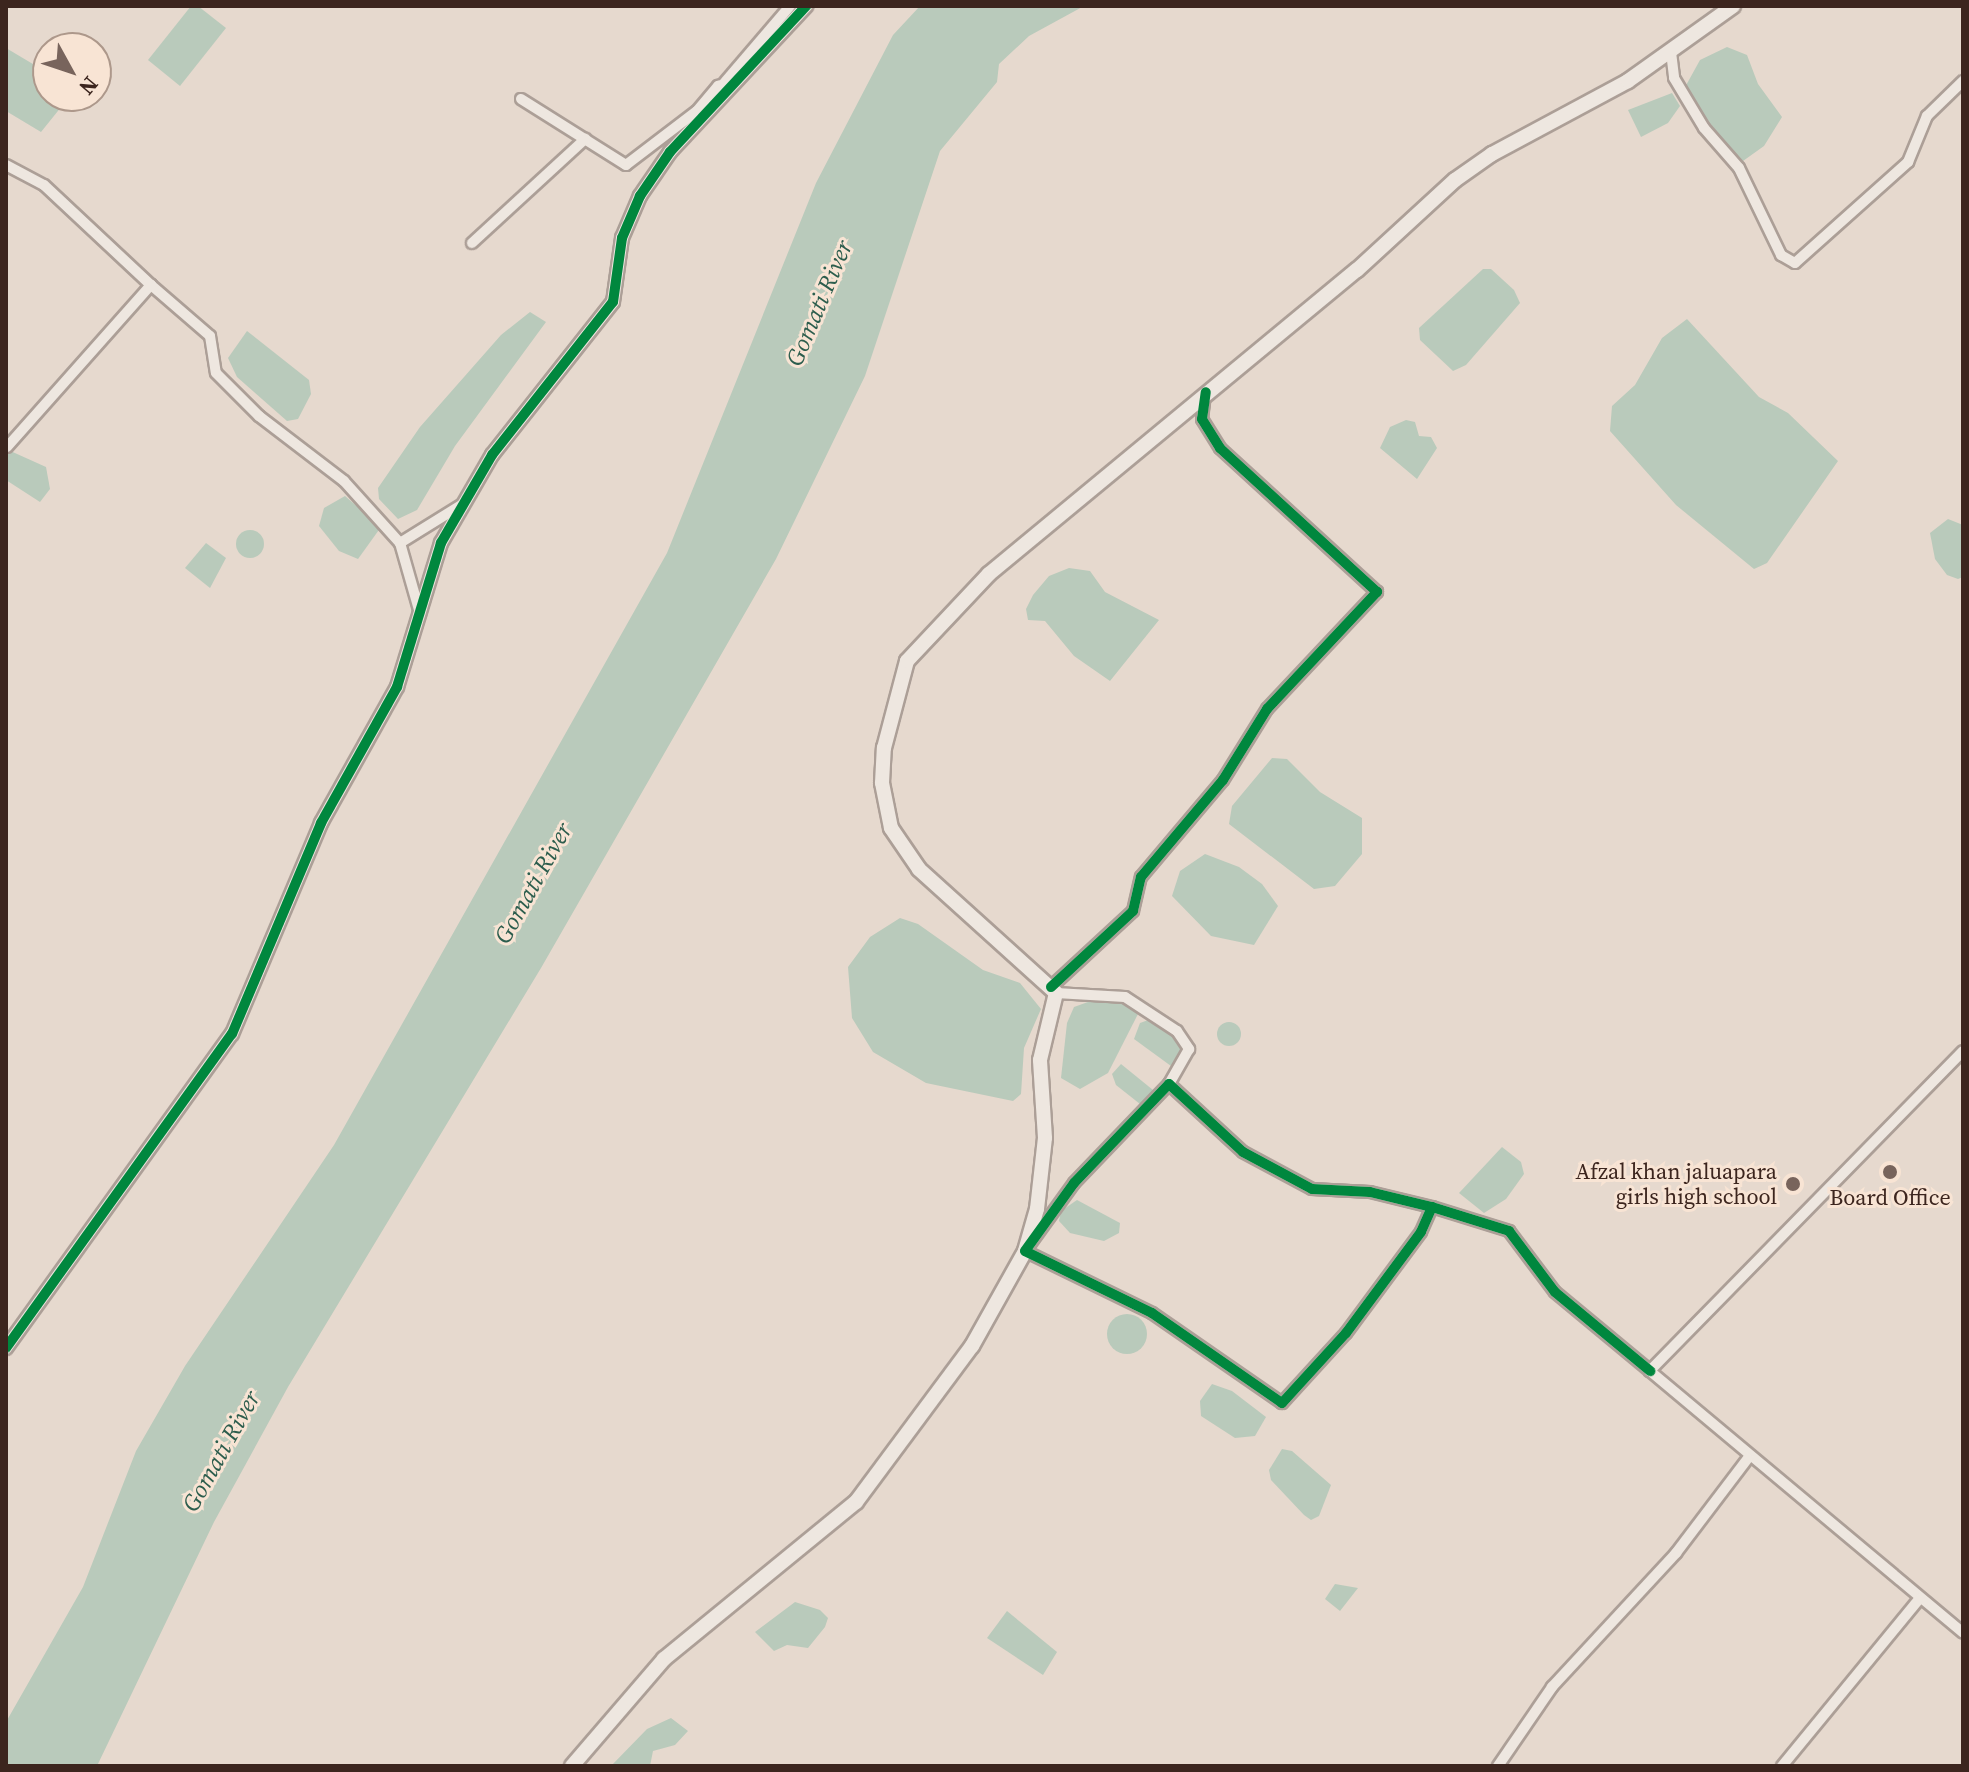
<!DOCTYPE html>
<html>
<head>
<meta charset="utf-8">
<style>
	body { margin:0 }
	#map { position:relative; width:1969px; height:1772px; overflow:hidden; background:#e6d9ce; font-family:"Source Serif 4",serif }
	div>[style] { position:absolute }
	.water>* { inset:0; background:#b9cabb }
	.round { border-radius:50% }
	.roads { filter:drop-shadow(2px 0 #ac9f97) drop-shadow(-2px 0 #ac9f97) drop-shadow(0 2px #ac9f97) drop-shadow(0 -2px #ac9f97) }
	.minor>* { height:10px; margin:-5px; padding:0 5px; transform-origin:5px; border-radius:5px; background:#eee7e0 }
	.tertiary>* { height:12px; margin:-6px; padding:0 6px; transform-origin:6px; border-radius:6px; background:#eee7e0 }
	.secondary>* { height:14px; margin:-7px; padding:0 7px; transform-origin:7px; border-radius:7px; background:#eee7e0 }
	.cycleway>* { height:10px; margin:-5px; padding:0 5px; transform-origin:5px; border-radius:5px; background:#00873e }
	.dots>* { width:22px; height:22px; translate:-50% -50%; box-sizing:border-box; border:4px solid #f8e4d4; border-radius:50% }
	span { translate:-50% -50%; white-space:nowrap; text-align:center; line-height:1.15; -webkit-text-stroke:6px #f8e4d4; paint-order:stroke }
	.poi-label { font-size:22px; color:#3c251e }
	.right { translate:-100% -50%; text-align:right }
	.water-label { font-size:24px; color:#2c5d4d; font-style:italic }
	.frame { position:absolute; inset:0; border:8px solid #3c251e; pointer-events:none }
	.north { position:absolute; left:32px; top:32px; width:80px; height:80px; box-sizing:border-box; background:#f8e4d4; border:2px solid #ad988b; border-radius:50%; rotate:130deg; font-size:22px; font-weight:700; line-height:32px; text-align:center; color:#3c251e }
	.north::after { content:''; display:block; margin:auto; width:28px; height:36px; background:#78645c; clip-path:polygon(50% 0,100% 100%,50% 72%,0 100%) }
</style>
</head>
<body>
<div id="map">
	<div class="water">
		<div style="clip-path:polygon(191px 6px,198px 6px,226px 28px,180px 86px,148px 60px)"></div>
		<div style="clip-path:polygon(920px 6px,1084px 6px,1029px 36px,999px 64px,997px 82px,940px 151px,865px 376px,776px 559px,541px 968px,288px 1387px,214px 1522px,97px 1766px,6px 1766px,6px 1722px,83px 1587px,136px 1451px,185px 1366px,334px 1145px,667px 553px,816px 183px,893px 35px)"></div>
		<div style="clip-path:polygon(1727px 47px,1747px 55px,1758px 84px,1782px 117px,1764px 146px,1743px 161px,1732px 155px,1684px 89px,1700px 60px)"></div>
		<div style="clip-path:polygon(6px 48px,48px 73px,48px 96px,70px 96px,41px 132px,6px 111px)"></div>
		<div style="clip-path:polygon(1672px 93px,1680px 106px,1668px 123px,1641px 137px,1628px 110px)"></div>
		<div style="clip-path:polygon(1483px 269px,1491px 269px,1514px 290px,1520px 303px,1466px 365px,1453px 371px,1420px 340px,1419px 328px)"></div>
		<div style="clip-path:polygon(530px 312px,546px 322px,455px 446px,417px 510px,398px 519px,379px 499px,378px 488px,420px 427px,501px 335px)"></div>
		<div style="clip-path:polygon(1687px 319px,1759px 397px,1788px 413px,1838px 461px,1767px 563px,1754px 569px,1676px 505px,1610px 431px,1612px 406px,1635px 385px,1662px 338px)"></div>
		<div style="clip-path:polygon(247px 331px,309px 380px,311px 394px,298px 419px,287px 421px,237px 377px,228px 358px)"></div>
		<div style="clip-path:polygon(1406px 420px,1415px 422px,1419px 436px,1431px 437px,1437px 448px,1417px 479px,1380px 448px,1390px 427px)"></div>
		<div style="clip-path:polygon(6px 449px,46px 467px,50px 489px,40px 502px,6px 480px)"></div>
		<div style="clip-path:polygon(345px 496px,381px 527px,358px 559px,339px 551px,319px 526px,324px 508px)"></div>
		<div style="clip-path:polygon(1948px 519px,1963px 525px,1963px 577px,1958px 579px,1947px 575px,1935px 559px,1930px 533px)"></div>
		<div class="round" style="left:236px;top:530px;width:28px;height:28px"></div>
		<div style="clip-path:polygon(206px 543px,226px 558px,210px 588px,185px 568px)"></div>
		<div style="clip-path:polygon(1069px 568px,1090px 571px,1105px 592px,1159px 620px,1110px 681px,1074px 656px,1045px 621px,1028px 620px,1026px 609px,1033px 595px,1049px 576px)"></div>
		<div style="clip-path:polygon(1272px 758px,1287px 759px,1320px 792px,1362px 818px,1362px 854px,1335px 886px,1314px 889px,1229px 824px,1232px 806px)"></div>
		<div style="clip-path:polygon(1205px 854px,1239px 867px,1262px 884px,1278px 906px,1254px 945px,1211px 936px,1172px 896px,1180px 871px)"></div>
		<div style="clip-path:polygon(900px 918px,918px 924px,983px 970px,1020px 983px,1041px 1009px,1024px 1048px,1021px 1094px,1013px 1101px,926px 1083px,873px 1052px,852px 1018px,848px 967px,870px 937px)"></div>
		<div style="clip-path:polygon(1102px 997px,1121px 1000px,1139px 1012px,1108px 1073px,1080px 1089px,1061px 1078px,1067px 1023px,1074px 1007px)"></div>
		<div style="clip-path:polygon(1151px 1019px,1177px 1036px,1183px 1047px,1171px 1066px,1134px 1039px,1140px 1023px)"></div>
		<div class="round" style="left:1217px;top:1022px;width:24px;height:24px"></div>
		<div style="clip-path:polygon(1121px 1064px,1153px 1090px,1148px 1103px,1140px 1104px,1116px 1085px,1112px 1074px)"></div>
		<div style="clip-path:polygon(1502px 1147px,1521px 1162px,1524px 1174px,1506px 1199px,1484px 1213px,1459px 1193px)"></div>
		<div style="clip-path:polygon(1077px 1200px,1120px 1223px,1119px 1233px,1104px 1241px,1070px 1233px,1059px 1221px,1061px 1211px)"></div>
		<div class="round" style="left:1107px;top:1314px;width:40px;height:40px"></div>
		<div style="clip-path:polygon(1212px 1384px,1232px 1391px,1266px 1417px,1255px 1436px,1235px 1438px,1201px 1416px,1200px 1401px)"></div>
		<div style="clip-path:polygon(1282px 1449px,1292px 1451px,1331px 1485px,1319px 1516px,1311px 1520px,1304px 1515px,1271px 1480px,1269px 1470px)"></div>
		<div style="clip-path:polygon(1335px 1584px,1358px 1588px,1340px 1611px,1325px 1599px)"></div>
		<div style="clip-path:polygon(795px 1602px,820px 1610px,828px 1618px,825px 1627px,808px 1648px,787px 1645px,774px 1651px,755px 1632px)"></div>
		<div style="clip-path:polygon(1007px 1611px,1057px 1652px,1043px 1675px,987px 1638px)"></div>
		<div style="clip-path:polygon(671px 1718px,688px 1731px,675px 1745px,653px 1751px,650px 1766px,611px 1766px,647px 1729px)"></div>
	</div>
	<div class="roads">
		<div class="minor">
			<div style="left:1671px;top:52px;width:26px;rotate:83deg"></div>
			<div style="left:1674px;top:78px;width:58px;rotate:59deg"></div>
			<div style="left:1704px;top:128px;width:53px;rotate:48.8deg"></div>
			<div style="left:1739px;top:168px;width:97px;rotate:64.2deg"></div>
			<div style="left:1781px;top:255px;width:16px;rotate:30deg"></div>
			<div style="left:1795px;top:263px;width:152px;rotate:-41.8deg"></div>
			<div style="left:1908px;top:162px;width:50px;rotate:-67.6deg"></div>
			<div style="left:1927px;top:116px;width:50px;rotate:-44.2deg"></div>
			<div style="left:725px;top:82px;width:100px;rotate:-49.5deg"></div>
			<div style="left:521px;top:99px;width:124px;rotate:32.2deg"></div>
			<div style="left:626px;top:165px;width:89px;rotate:-37.3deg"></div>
			<div style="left:697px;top:111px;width:33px;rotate:-50deg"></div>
			<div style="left:718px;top:86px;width:21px;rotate:-17deg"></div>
			<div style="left:6px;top:165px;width:43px;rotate:27.8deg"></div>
			<div style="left:44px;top:185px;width:146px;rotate:43.1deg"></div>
			<div style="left:472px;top:243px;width:154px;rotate:-42.6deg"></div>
			<div style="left:7px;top:447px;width:217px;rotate:-48.4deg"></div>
			<div style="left:151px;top:285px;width:78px;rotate:40.8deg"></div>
			<div style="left:210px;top:336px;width:37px;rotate:81deg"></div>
			<div style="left:216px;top:373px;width:61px;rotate:45deg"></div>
			<div style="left:259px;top:416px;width:107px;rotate:37.4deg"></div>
			<div style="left:344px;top:481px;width:84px;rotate:47.9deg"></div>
			<div style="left:400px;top:543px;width:74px;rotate:-31.8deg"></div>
			<div style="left:400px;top:543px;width:73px;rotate:74.1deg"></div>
			<div style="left:1051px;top:987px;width:112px;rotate:-42.8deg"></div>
			<div style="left:1133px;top:911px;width:35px;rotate:-77deg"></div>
			<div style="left:1141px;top:877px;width:127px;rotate:-49.8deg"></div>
			<div style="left:1223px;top:780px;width:84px;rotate:-58.2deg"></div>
			<div style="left:1267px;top:709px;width:161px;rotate:-46.8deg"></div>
			<div style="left:1377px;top:592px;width:213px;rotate:-137.5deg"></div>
			<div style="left:1220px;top:448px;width:34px;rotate:-122deg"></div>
			<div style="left:1202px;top:419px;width:25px;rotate:-83deg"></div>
			<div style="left:1056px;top:993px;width:69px;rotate:3.3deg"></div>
			<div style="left:1125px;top:997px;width:62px;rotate:33.2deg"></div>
			<div style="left:1177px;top:1031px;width:22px;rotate:56deg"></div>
			<div style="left:1189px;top:1049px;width:40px;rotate:119.7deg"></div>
			<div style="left:1963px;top:1051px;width:448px;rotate:134.4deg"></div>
			<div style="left:1650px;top:1371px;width:408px;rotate:39.9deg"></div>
			<div style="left:1432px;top:1207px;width:27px;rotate:114deg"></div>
			<div style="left:1421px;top:1232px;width:126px;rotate:126.6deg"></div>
			<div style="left:1346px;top:1333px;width:95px;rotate:132.4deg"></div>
			<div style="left:1282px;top:1403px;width:158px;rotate:-145.3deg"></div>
			<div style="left:1152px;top:1313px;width:141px;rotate:-154deg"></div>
			<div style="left:1025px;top:1251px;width:84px;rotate:-54.2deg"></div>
			<div style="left:1074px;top:1183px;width:137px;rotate:-46.2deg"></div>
			<div style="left:1169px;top:1084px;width:100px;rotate:42.6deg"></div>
			<div style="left:1243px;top:1152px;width:78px;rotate:28.2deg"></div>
			<div style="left:1312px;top:1189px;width:58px;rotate:3deg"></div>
			<div style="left:1370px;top:1192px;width:64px;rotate:13.6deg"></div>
			<div style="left:1432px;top:1207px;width:81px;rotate:17.3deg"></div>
			<div style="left:1509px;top:1231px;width:76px;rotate:53deg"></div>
			<div style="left:1555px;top:1292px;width:124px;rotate:39.7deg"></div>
			<div style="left:1498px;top:1766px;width:96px;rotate:-55.6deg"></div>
			<div style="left:1552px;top:1687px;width:183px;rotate:-47.2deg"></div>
			<div style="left:1676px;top:1553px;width:119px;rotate:-52.8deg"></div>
			<div style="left:1782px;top:1766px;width:216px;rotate:-50.6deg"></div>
		</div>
		<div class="tertiary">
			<div style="left:6px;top:1348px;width:387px;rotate:-54.3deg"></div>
			<div style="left:232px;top:1034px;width:229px;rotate:-67.1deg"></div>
			<div style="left:321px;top:823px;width:156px;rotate:-60.8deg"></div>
			<div style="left:397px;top:687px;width:151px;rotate:-73deg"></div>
			<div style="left:441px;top:543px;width:102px;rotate:-59.9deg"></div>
			<div style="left:492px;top:455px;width:195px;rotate:-51.7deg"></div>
			<div style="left:613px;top:302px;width:65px;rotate:-82deg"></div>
			<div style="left:622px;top:238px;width:46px;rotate:-66.8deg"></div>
			<div style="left:640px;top:196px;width:53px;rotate:-55.7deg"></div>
			<div style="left:670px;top:152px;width:200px;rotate:-47deg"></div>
		</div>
		<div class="secondary">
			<div style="left:572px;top:1766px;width:141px;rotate:-49.3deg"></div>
			<div style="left:664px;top:1659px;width:248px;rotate:-39.3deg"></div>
			<div style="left:856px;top:1502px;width:194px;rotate:-53.4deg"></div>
			<div style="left:972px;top:1346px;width:109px;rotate:-60.8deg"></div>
			<div style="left:1025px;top:1251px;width:44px;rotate:-74.1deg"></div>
			<div style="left:1037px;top:1209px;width:71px;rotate:-83.6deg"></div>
			<div style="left:1045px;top:1138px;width:78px;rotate:-93.7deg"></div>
			<div style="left:1040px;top:1060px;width:69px;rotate:-76.6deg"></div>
			<div style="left:1056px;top:993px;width:185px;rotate:-137.9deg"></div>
			<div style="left:919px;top:869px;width:50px;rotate:-124.3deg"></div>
			<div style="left:891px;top:828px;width:46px;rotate:-101.3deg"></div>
			<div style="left:882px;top:783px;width:35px;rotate:-87deg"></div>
			<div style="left:884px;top:748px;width:90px;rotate:-75.2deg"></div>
			<div style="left:907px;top:661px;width:120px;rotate:-46.7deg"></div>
			<div style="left:989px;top:574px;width:477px;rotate:-39.6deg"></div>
			<div style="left:1357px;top:270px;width:133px;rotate:-42.6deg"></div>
			<div style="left:1455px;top:180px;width:45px;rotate:-35.1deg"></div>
			<div style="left:1492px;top:154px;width:154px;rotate:-28.2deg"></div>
			<div style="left:1628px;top:81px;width:129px;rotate:-35.5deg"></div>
		</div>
	</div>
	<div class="cycleway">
		<div style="left:1051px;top:987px;width:112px;rotate:-42.8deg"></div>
		<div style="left:1133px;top:911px;width:35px;rotate:-77deg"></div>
		<div style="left:1141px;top:877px;width:127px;rotate:-49.8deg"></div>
		<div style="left:1223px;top:780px;width:84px;rotate:-58.2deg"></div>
		<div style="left:1267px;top:709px;width:161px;rotate:-46.8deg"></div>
		<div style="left:1377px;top:592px;width:213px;rotate:-137.5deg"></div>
		<div style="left:1220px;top:448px;width:34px;rotate:-122deg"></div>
		<div style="left:1202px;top:419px;width:27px;rotate:-82deg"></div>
		<div style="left:1432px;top:1207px;width:27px;rotate:114deg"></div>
		<div style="left:1421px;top:1232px;width:126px;rotate:126.6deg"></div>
		<div style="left:1346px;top:1333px;width:95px;rotate:132.4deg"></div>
		<div style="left:1282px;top:1403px;width:158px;rotate:-145.3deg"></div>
		<div style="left:1152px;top:1313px;width:141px;rotate:-154deg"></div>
		<div style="left:1025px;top:1251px;width:84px;rotate:-54.2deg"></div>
		<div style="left:1074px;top:1183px;width:137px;rotate:-46.2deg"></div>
		<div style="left:1169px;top:1084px;width:100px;rotate:42.6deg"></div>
		<div style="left:1243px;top:1152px;width:78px;rotate:28.2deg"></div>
		<div style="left:1312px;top:1189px;width:58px;rotate:3deg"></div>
		<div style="left:1370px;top:1192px;width:64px;rotate:13.6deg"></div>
		<div style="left:1432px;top:1207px;width:81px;rotate:17.3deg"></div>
		<div style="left:1509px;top:1231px;width:76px;rotate:53deg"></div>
		<div style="left:1555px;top:1292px;width:124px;rotate:39.7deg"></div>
		<div style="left:6px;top:1348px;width:387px;rotate:-54.3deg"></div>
		<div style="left:232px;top:1034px;width:229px;rotate:-67.1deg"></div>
		<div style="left:321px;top:823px;width:156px;rotate:-60.8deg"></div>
		<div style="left:397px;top:687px;width:151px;rotate:-73deg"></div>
		<div style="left:441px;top:543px;width:102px;rotate:-59.9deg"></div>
		<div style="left:492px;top:455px;width:195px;rotate:-51.7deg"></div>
		<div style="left:613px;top:302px;width:65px;rotate:-82deg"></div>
		<div style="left:622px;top:238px;width:46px;rotate:-66.8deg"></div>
		<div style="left:640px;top:196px;width:53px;rotate:-55.7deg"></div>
		<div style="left:670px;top:152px;width:200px;rotate:-47deg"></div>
	</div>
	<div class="dots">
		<div style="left:1890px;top:1172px;background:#78645c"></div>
		<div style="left:1793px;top:1184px;background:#78645c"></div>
	</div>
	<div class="poi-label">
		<span class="right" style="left:1777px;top:1184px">Afzal khan jaluapara<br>girls high school</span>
		<span style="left:1890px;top:1198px">Board Office</span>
	</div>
	<div class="water-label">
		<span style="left:819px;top:303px;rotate:-67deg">Gomati River</span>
		<span style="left:533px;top:883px;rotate:-61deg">Gomati River</span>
		<span style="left:221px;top:1451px;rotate:-61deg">Gomati River</span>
	</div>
	<div class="frame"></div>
	<div class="north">N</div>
</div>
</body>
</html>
